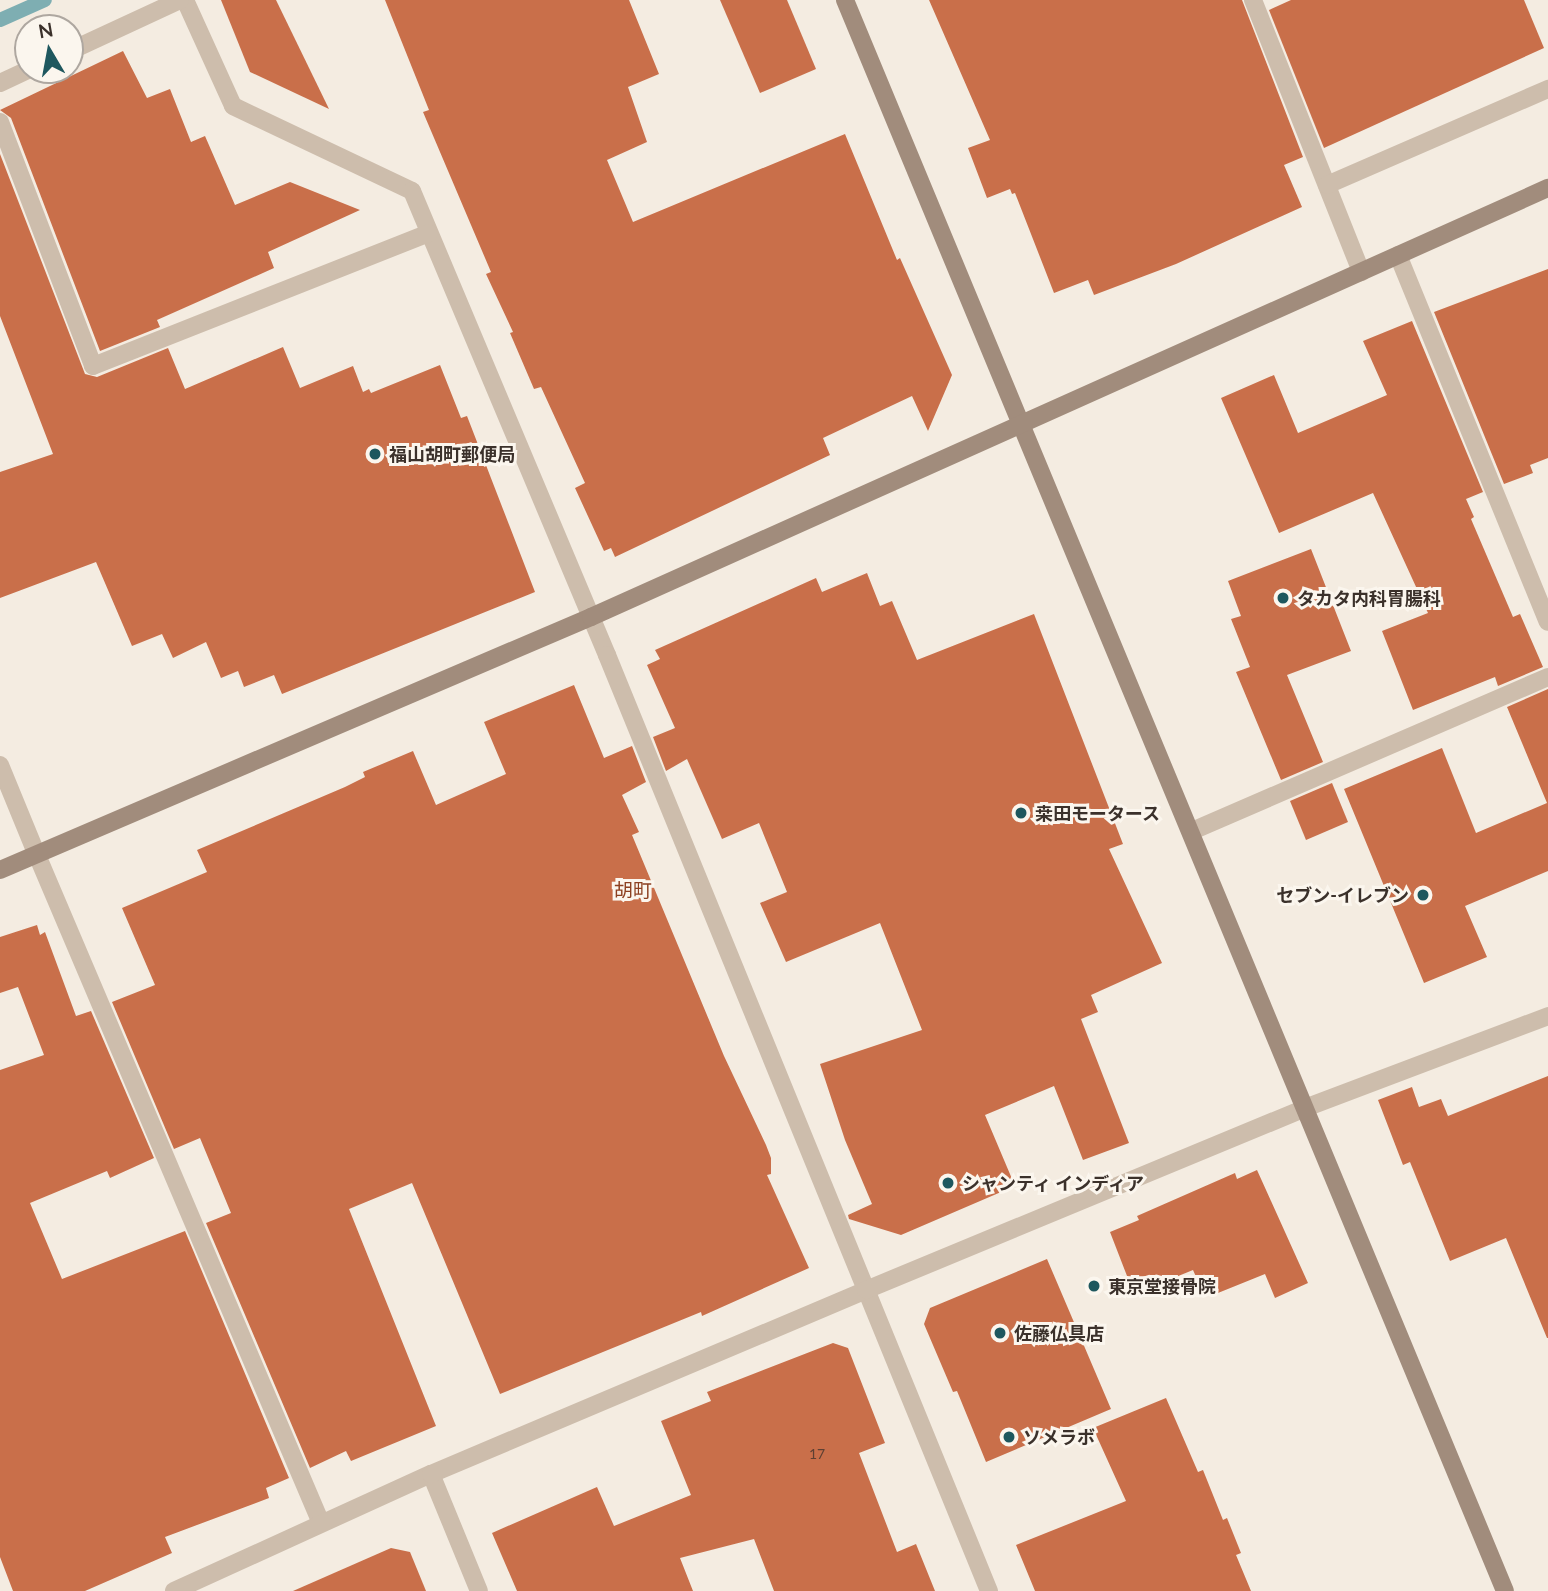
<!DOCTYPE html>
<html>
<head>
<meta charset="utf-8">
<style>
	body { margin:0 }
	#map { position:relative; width:1548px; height:1591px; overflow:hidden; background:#f4ece1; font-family:Lato,"Noto Sans JP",sans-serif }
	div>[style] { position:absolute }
	.stream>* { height:14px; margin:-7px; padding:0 7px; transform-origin:7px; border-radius:7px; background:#7eaeb2 }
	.building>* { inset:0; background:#c96f4a }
	.lane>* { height:18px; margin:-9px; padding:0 9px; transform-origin:9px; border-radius:9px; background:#cdbdac }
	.street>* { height:18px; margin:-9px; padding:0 9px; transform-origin:9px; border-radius:9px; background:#cdbdac }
	.secondary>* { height:18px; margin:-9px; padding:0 9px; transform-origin:9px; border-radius:9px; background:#a18c7c }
	.dots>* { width:19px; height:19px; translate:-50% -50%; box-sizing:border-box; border:4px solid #fbf6ee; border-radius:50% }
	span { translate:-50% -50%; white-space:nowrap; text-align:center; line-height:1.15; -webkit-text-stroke:6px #fbf6ee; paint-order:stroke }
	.number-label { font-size:14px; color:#5e4033 }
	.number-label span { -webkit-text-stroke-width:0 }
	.poi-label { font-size:18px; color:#3b312b; font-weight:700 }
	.left { translate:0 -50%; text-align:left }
	.right { translate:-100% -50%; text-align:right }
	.neighbourhood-label { font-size:19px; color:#8d4021 }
	.north { position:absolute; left:14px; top:14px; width:70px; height:70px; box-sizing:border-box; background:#fbf6ee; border:2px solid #aea7a0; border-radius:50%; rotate:350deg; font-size:19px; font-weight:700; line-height:28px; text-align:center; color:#3b312b }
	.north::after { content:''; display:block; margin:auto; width:24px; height:32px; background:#1e575e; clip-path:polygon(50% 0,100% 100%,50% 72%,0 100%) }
</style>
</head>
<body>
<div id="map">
	<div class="stream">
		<div style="left:0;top:20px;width:49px;rotate:-24deg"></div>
	</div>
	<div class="building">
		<div style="clip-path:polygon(221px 0,276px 0,329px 109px,250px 72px)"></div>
		<div style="clip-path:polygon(385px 0,629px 0,659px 74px,628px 87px,647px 142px,607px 160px,633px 222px,845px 134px,897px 260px,900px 258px,952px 375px,928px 431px,912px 396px,823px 438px,830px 455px,615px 557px,611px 548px,604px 551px,575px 488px,585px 483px,541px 387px,534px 389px,510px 333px,513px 332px,486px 274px,491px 272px,423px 112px,429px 110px)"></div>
		<div style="clip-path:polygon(720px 0,787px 0,816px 69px,760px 93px)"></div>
		<div style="clip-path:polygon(929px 0,1242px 0,1303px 157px,1284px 165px,1302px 207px,1176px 264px,1094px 295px,1088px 280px,1054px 293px,1015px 193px,1012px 194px,1010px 189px,987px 198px,968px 148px,990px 140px)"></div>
		<div style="clip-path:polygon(1291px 0,1524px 0,1544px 48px,1324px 148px,1269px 10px)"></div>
		<div style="clip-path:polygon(123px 51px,147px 98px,170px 89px,191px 142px,205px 136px,235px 205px,290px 182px,360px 210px,268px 252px,274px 268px,157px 320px,160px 327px,100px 351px,11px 118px,0 110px)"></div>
		<div style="clip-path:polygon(0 154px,85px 374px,97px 377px,168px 348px,185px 389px,283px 347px,300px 388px,353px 366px,363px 392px,369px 389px,371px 393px,440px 365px,461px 418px,467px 416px,535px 592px,282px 694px,274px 675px,244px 687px,238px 671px,221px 678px,206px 642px,173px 658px,162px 634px,132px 646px,96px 562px,0 598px,0 472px,53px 454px,0 316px)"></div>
		<div style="clip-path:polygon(1548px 269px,1548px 458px,1530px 465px,1533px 473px,1504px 484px,1434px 312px)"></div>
		<div style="clip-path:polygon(1412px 321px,1483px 492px,1466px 499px,1474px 517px,1471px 519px,1513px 617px,1520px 614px,1543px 667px,1498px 686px,1495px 677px,1413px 710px,1382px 631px,1428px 613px,1373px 493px,1279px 533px,1221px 398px,1274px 375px,1298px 433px,1387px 395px,1363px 341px)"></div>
		<div style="clip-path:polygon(1311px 549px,1351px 651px,1287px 675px,1323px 762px,1281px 780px,1236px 672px,1250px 667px,1231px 619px,1241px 616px,1228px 581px)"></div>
		<div style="clip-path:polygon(867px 573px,880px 606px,892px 601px,917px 660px,1034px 614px,1123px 844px,1109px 849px,1162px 963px,1091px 995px,1098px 1012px,1081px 1019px,1129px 1143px,1083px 1160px,1054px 1086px,985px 1115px,1015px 1186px,901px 1235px,849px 1219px,848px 1215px,872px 1204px,845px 1140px,820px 1064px,922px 1030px,880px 923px,786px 962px,760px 903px,787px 892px,759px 823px,722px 839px,687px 759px,666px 771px,653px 737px,675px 728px,647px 665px,660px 659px,655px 650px,816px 578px,822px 592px)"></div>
		<div style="clip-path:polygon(574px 685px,604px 758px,632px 746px,646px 782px,622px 795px,639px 832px,632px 835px,724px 1056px,766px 1145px,771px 1158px,771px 1174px,767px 1175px,809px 1268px,702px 1316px,701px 1312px,500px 1394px,412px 1183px,349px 1209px,436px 1426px,351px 1461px,346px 1451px,310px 1468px,206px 1223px,231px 1213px,200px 1138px,174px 1149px,112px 1002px,155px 985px,122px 908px,207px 872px,197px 850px,345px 787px,365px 777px,363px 772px,413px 751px,436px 805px,506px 774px,484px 722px)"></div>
		<div style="clip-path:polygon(1548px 689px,1548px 871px,1465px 906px,1487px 957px,1424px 983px,1344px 789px,1442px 748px,1476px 833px,1547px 803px,1507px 707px)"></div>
		<div style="clip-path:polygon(1332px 783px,1348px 822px,1306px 840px,1290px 801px)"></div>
		<div style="clip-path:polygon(37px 925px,40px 935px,45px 932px,76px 1016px,91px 1011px,154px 1158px,110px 1178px,107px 1171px,30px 1203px,62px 1279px,185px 1231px,289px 1478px,266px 1488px,269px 1498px,165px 1537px,172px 1553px,85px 1591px,13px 1591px,0 1557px,0 1070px,44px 1055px,18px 987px,0 993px,0 937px)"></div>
		<div style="clip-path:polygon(1548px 1076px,1548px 1338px,1547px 1338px,1506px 1238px,1450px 1261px,1410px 1162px,1403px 1165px,1378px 1100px,1412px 1087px,1419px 1107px,1441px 1099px,1448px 1116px)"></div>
		<div style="clip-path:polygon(1257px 1170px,1308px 1283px,1275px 1298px,1265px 1274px,1213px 1295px,1205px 1276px,1197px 1279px,1193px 1270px,1134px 1294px,1110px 1232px,1139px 1220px,1137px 1216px,1235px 1173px,1237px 1179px)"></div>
		<div style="clip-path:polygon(1047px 1259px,1111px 1409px,986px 1462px,957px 1391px,953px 1392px,924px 1324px,930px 1308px)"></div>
		<div style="clip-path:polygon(833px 1343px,848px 1348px,885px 1443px,859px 1453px,897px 1552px,916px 1544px,935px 1591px,774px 1591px,754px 1539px,680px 1558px,693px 1591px,517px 1591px,492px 1533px,597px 1487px,614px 1526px,691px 1495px,661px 1421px,711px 1401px,707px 1392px)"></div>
		<div style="clip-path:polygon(1166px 1398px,1198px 1472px,1203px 1470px,1223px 1520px,1227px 1518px,1241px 1553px,1236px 1555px,1251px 1591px,1035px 1591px,1016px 1545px,1126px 1501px,1093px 1428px)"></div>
		<div style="clip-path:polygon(391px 1548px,410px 1552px,426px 1591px,293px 1591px)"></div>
	</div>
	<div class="lane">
		<div style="left:0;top:765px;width:97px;rotate:67.7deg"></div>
	</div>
	<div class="street">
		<div style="left:185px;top:0;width:116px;rotate:65.6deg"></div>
		<div style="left:233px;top:106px;width:198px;rotate:25.4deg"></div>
		<div style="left:412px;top:191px;width:503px;rotate:67.2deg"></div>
		<div style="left:607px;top:655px;width:1011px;rotate:67.8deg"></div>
		<div style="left:1253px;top:0;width:293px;rotate:68.3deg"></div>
		<div style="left:70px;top:51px;width:121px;rotate:-24.9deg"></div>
		<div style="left:0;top:83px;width:31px;rotate:-25deg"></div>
		<div style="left:0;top:122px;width:261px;rotate:69.1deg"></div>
		<div style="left:93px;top:366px;width:361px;rotate:-21.6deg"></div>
		<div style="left:1327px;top:185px;width:241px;rotate:-23.5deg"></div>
		<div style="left:1398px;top:255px;width:396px;rotate:67.8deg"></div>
		<div style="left:1192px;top:831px;width:388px;rotate:-23.4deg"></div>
		<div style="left:37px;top:855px;width:726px;rotate:66.97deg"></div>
		<div style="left:431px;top:1474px;width:126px;rotate:67.7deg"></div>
		<div style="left:174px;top:1591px;width:282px;rotate:-24.5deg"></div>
		<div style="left:431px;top:1474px;width:472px;rotate:-22.9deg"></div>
		<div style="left:866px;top:1290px;width:475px;rotate:-22.5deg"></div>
		<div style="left:1305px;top:1108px;width:260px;rotate:-20.7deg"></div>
	</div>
	<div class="secondary">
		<div style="left:845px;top:0;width:1722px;rotate:67.47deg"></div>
		<div style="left:0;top:870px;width:643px;rotate:-23.18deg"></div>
		<div style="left:591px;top:617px;width:1049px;rotate:-24.15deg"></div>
	</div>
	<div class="dots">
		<div style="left:375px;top:454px;background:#1e575e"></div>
		<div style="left:1283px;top:598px;background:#1e575e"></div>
		<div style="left:1021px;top:813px;background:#1e575e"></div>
		<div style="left:1423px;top:895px;background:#1e575e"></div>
		<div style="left:948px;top:1183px;background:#1e575e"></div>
		<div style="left:1094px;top:1286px;background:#1e575e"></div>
		<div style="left:1000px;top:1333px;background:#1e575e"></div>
		<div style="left:1009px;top:1437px;background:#1e575e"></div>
	</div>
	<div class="number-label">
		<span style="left:817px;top:1454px">17</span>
	</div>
	<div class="poi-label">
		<span class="left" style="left:389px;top:454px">福山胡町郵便局</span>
		<span class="left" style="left:1297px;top:598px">タカタ内科胃腸科</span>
		<span class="left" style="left:1035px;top:813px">桒田モータース</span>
		<span class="right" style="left:1409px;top:895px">セブン-イレブン</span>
		<span class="left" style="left:962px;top:1183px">シャンティ インディア</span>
		<span class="left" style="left:1108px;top:1286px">東京堂接骨院</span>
		<span class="left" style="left:1014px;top:1333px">佐藤仏具店</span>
		<span class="left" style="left:1023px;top:1437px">ソメラボ</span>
	</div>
	<div class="neighbourhood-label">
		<span style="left:633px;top:890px">胡町</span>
	</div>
	<div class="north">N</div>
</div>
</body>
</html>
